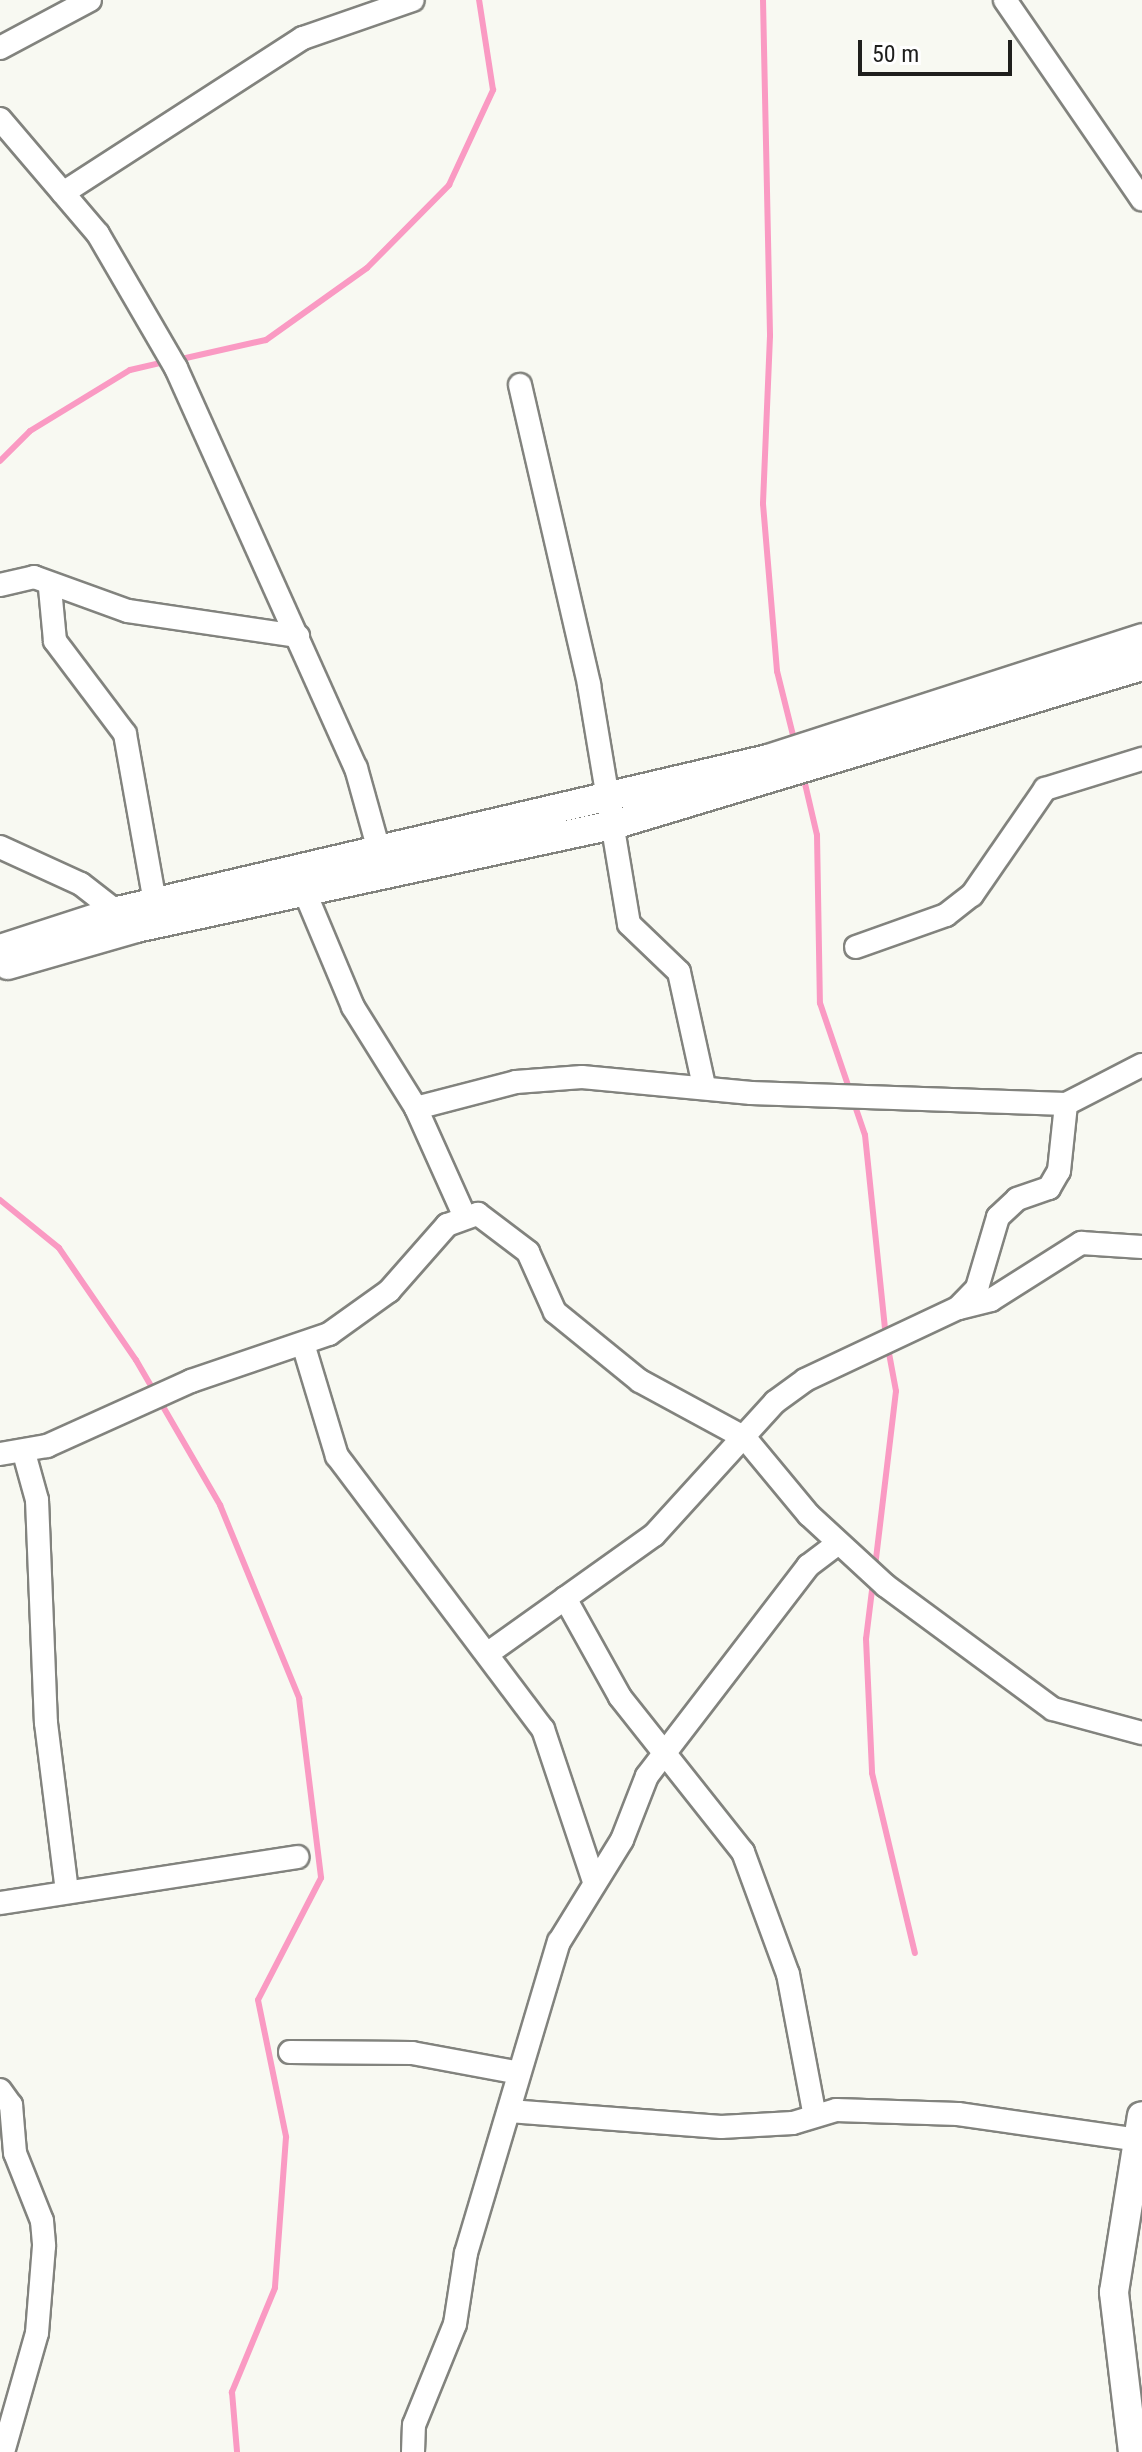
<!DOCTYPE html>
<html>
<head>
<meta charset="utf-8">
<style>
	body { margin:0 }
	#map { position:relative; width:1142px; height:2452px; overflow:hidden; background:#f8f9f2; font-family:"Roboto Condensed",sans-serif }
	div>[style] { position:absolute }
	.stream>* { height:6px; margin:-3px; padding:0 3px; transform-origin:3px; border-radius:3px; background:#fa9ac3 }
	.roads { filter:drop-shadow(2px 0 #82837e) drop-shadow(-2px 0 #82837e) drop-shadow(0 2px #82837e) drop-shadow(0 -2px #82837e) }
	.minor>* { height:22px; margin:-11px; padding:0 11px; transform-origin:11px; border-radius:11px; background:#fff }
	.tertiary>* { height:28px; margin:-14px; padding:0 14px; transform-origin:14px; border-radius:14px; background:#fff }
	span { translate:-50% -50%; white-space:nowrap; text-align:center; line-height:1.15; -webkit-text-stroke:6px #fff; paint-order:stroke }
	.scale { position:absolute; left:858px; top:40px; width:154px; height:36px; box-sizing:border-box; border:4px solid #1f1f1d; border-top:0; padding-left:10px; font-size:24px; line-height:28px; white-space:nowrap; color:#1f1f1d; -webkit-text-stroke:6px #fff; paint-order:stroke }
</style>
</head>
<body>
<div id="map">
	<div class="stream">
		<div style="left:763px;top:0;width:336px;rotate:88.8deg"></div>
		<div style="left:770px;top:336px;width:168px;rotate:92.4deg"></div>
		<div style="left:763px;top:504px;width:168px;rotate:85.2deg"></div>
		<div style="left:777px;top:671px;width:70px;rotate:76deg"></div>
		<div style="left:177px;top:360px;width:91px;rotate:-12.7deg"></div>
		<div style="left:266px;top:340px;width:124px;rotate:-35.5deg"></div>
		<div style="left:367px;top:268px;width:117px;rotate:-45.3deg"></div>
		<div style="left:449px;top:185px;width:105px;rotate:-65.1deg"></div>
		<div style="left:493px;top:90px;width:91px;rotate:-98.8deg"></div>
		<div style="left:0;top:461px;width:42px;rotate:-45deg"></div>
		<div style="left:30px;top:431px;width:117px;rotate:-31.4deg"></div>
		<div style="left:130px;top:370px;width:37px;rotate:-13deg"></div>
		<div style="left:803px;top:775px;width:62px;rotate:76.9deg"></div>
		<div style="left:817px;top:835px;width:168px;rotate:89deg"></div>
		<div style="left:820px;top:1003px;width:139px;rotate:71.2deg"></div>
		<div style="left:865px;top:1135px;width:203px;rotate:84.1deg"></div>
		<div style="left:0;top:1200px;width:76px;rotate:39.1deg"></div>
		<div style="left:59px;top:1248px;width:136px;rotate:55.5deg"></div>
		<div style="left:136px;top:1360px;width:168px;rotate:59.9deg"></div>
		<div style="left:220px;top:1505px;width:209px;rotate:67.7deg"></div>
		<div style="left:299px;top:1698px;width:181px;rotate:83deg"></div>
		<div style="left:321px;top:1878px;width:137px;rotate:117.3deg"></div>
		<div style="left:258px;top:2000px;width:140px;rotate:78.4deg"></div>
		<div style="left:286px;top:2137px;width:151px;rotate:94.2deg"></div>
		<div style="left:275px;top:2288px;width:113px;rotate:112.5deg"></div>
		<div style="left:232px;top:2392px;width:60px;rotate:85.2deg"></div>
		<div style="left:875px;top:1567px;width:177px;rotate:-83.2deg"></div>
		<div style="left:896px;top:1391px;width:44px;rotate:-100.5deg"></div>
		<div style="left:873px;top:1582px;width:57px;rotate:97deg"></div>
		<div style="left:866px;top:1639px;width:134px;rotate:87.4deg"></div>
		<div style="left:872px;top:1773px;width:185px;rotate:76.6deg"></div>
	</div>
	<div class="roads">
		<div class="minor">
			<div style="left:1005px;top:0;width:242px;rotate:55.5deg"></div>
			<div style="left:0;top:48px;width:102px;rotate:-28.1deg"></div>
			<div style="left:0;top:119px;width:151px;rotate:49.6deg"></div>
			<div style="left:98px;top:234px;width:155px;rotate:59.8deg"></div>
			<div style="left:176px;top:368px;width:439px;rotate:65.8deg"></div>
			<div style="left:356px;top:768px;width:101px;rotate:74.4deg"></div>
			<div style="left:63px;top:193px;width:286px;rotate:-32.9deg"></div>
			<div style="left:303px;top:38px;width:116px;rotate:-19.1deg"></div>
			<div style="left:520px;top:385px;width:308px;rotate:77deg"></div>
			<div style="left:589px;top:685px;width:242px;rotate:80.5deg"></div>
			<div style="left:629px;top:924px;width:69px;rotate:43.8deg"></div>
			<div style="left:679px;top:972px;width:117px;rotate:77.6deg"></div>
			<div style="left:0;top:585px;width:35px;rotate:-13deg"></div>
			<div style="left:34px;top:577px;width:100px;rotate:19.9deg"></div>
			<div style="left:128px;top:611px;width:172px;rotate:8.4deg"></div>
			<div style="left:50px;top:588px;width:53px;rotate:84.6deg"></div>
			<div style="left:55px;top:641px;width:116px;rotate:53deg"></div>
			<div style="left:125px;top:734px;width:188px;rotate:79.9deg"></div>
			<div style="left:0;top:847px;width:89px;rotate:24.6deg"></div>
			<div style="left:81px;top:884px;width:57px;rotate:37.9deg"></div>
			<div style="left:306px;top:895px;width:121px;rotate:67.2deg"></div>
			<div style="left:353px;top:1007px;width:119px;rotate:58deg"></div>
			<div style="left:416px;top:1108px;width:117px;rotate:65.8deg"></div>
			<div style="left:856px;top:947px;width:96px;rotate:-19.6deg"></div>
			<div style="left:946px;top:915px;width:33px;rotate:-38deg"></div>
			<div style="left:972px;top:895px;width:129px;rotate:-55.4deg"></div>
			<div style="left:1045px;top:789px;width:102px;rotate:-17.2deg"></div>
			<div style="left:416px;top:1108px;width:103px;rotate:-14.6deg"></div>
			<div style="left:516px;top:1082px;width:66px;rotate:-4.3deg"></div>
			<div style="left:582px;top:1077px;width:170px;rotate:5.4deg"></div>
			<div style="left:751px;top:1093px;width:315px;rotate:2deg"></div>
			<div style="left:1066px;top:1104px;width:85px;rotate:-27.2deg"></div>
			<div style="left:959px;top:1308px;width:33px;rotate:-14deg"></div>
			<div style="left:991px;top:1300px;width:107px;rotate:-32.3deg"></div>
			<div style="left:1081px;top:1243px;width:61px;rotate:3.8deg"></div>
			<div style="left:304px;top:1347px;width:114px;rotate:73.2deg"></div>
			<div style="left:337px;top:1456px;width:342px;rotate:53deg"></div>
			<div style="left:543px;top:1729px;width:160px;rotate:71.5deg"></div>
			<div style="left:24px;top:1453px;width:49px;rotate:74.5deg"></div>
			<div style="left:37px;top:1500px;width:223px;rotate:87.7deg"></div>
			<div style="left:46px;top:1723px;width:169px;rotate:82.9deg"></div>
			<div style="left:0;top:1454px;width:48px;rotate:-9.7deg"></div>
			<div style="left:47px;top:1446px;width:158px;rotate:-24.3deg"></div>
			<div style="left:191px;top:1381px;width:146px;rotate:-18.8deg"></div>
			<div style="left:329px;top:1334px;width:74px;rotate:-35.6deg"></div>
			<div style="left:389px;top:1291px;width:88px;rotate:-48.7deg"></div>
			<div style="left:447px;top:1225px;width:33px;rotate:-20deg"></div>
			<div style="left:478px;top:1214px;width:63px;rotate:37.2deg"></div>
			<div style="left:528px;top:1252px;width:66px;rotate:65.8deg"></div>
			<div style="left:555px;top:1312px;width:109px;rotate:39.1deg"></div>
			<div style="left:640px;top:1381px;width:119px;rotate:28.5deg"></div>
			<div style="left:745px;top:1438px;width:100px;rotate:50.3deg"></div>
			<div style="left:809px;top:1515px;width:105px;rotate:42.7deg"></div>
			<div style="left:886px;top:1586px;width:207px;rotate:36.4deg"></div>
			<div style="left:1053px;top:1709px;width:92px;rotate:15.1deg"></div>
			<div style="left:565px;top:1598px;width:113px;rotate:60.9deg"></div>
			<div style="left:620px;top:1697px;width:198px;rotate:51.6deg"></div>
			<div style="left:743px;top:1852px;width:130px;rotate:69.8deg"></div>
			<div style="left:788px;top:1974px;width:140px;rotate:79.3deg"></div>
			<div style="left:487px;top:1654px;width:205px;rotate:-35.5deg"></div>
			<div style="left:654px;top:1535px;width:180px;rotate:-47.7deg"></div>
			<div style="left:775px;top:1402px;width:37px;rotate:-36deg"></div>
			<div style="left:805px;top:1380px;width:169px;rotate:-25.2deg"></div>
			<div style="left:958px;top:1308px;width:28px;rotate:-46deg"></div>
			<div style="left:977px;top:1288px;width:74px;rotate:-73.5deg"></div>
			<div style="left:998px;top:1217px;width:26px;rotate:-43deg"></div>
			<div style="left:1017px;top:1199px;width:34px;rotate:-19deg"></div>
			<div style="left:1049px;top:1188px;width:20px;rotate:-60deg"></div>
			<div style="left:1059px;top:1171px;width:67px;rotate:-84deg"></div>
			<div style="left:0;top:1903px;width:301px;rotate:-8.8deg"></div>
			<div style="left:290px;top:2052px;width:122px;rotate:0.5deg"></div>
			<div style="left:412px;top:2053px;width:105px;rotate:10.5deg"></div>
			<div style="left:0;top:2090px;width:19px;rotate:54deg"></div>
			<div style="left:11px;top:2105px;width:48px;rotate:85.2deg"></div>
			<div style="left:15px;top:2153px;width:73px;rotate:68.3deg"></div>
			<div style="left:42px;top:2221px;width:25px;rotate:85deg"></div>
			<div style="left:44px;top:2246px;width:87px;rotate:94.6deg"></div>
			<div style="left:37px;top:2333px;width:124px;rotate:105.9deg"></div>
			<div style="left:509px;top:2111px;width:213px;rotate:4.3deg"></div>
			<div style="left:721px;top:2127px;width:72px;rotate:-3.2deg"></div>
			<div style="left:793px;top:2123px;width:45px;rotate:-16.8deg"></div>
			<div style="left:836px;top:2110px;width:122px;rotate:1.9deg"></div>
			<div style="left:958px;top:2114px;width:182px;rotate:8.2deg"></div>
			<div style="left:413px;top:2452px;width:27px;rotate:-88deg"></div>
			<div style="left:414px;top:2425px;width:109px;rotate:-67.9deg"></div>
			<div style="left:455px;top:2324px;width:72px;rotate:-81.2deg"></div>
			<div style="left:466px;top:2253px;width:325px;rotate:-73.4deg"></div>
			<div style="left:559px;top:1942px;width:120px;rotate:-58.3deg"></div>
			<div style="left:622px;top:1840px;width:69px;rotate:-68.7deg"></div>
			<div style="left:647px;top:1776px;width:265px;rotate:-52.5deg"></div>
			<div style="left:808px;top:1566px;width:36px;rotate:-37deg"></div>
		</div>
		<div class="tertiary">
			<div style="left:0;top:949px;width:124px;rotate:-17.9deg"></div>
			<div style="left:118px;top:911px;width:668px;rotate:-13.16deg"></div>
			<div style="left:768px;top:759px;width:393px;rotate:-17.9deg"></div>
			<div style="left:8px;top:965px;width:133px;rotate:-16.1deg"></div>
			<div style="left:136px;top:928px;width:488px;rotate:-12.2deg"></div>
			<div style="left:613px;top:825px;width:552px;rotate:-16.73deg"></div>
			<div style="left:1133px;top:2452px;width:161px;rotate:-96.8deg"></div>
			<div style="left:1114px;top:2292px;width:178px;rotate:-81deg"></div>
		</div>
	</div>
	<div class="scale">50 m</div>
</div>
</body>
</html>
